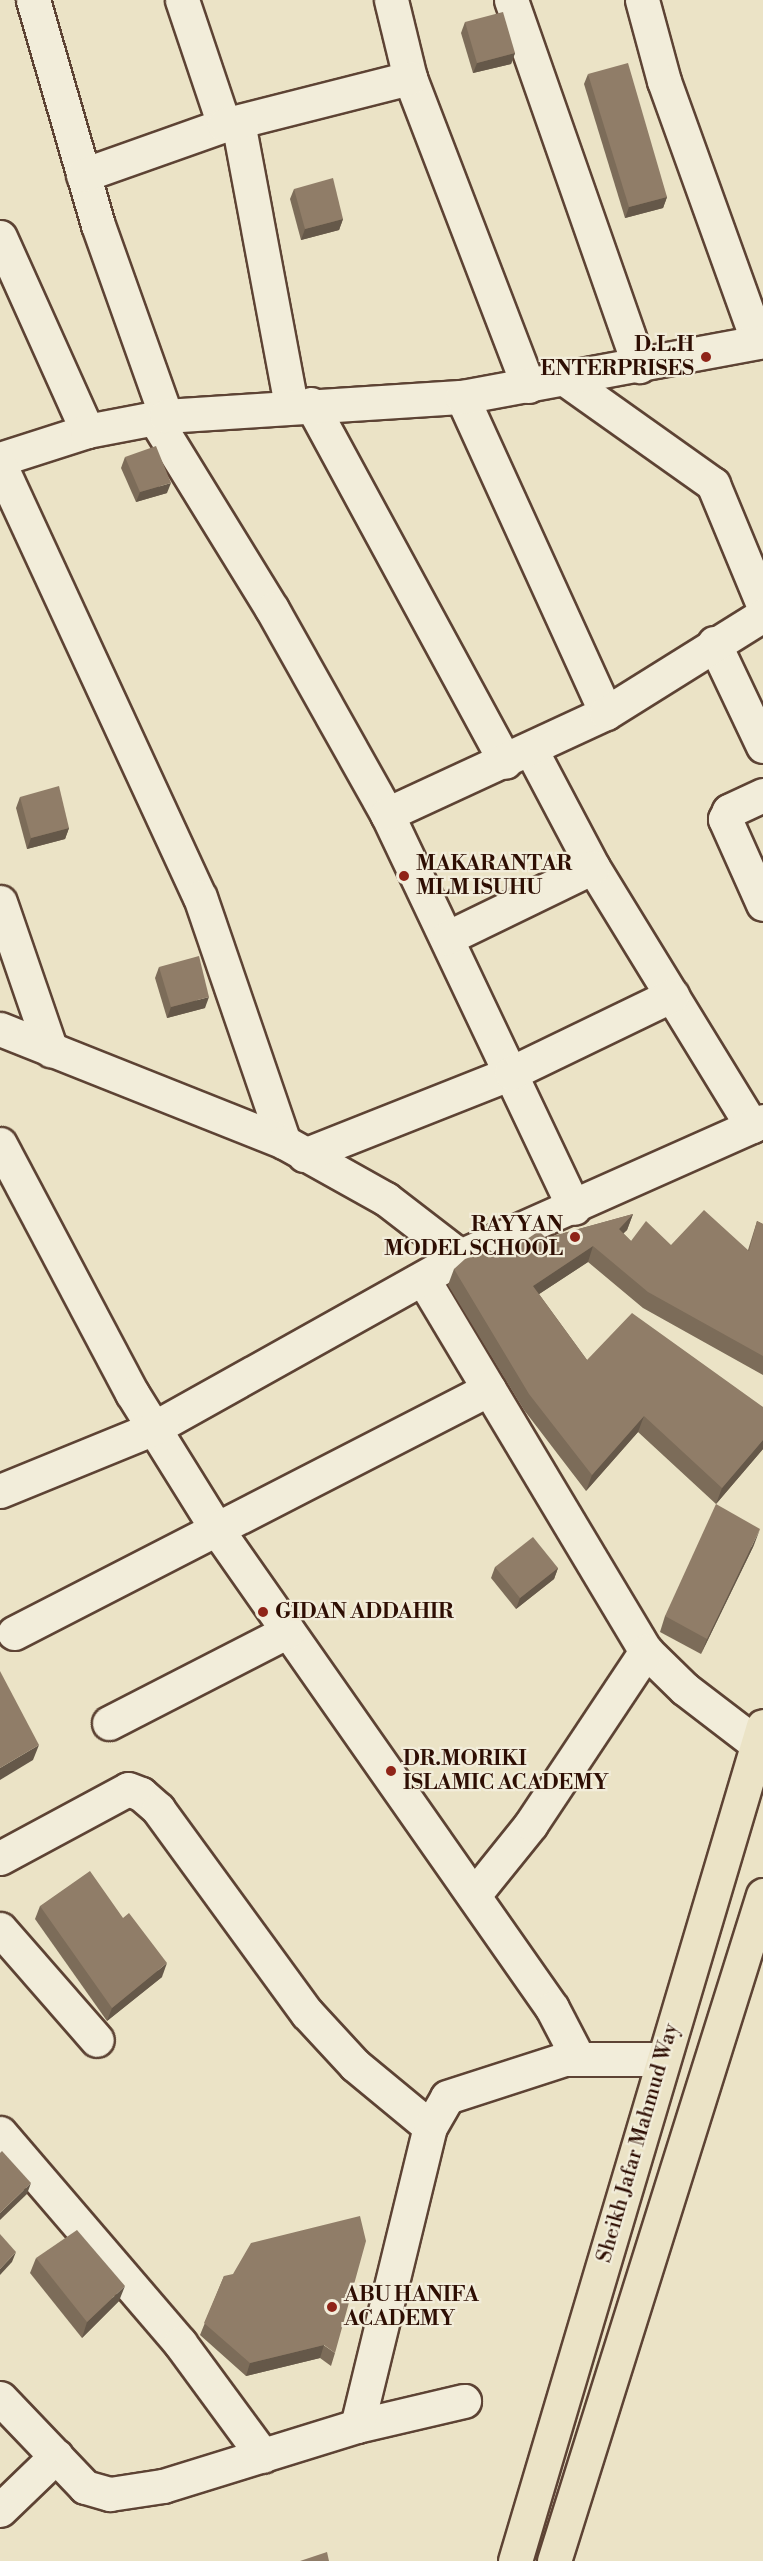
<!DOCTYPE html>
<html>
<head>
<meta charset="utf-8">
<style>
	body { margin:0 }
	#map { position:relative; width:763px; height:2561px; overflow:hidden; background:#ebe3c6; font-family:"Libre Bodoni",serif }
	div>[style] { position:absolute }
	.roads { filter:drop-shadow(2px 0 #5d4334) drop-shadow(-2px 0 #5d4334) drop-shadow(0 2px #5d4334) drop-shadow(0 -2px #5d4334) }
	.street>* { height:33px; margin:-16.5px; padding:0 16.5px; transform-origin:16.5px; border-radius:16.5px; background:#f2edda }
	.primary>* { height:33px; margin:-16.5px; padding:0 16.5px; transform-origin:16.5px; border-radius:16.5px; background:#ebe3c6 }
	.wall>* { inset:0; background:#7c6c59 }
	.shaded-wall>* { inset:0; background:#655849 }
	.building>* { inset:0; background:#907d68 }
	.dots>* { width:16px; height:16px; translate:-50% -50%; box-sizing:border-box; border:3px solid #f2edda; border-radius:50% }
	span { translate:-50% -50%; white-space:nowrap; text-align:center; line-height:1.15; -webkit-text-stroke:4.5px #f2edda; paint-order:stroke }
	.poi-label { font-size:21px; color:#2e0e03; font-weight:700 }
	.right { translate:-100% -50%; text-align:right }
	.left { translate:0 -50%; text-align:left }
	.street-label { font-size:21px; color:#2e0e03 }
</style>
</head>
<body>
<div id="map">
	<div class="roads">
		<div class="street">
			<div style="left:33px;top:0;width:234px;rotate:73.9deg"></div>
			<div style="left:98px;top:225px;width:203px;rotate:70.4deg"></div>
			<div style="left:182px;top:0;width:132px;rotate:71.4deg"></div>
			<div style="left:391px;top:0;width:80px;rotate:76.3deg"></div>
			<div style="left:410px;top:78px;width:330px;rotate:69deg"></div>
			<div style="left:511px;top:0;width:388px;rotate:70.7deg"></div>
			<div style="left:642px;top:0;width:84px;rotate:74.8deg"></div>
			<div style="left:664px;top:81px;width:277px;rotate:70.2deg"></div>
			<div style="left:238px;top:122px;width:288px;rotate:79.4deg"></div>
			<div style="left:83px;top:175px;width:150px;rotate:-19.5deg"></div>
			<div style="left:224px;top:125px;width:192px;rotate:-14.2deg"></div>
			<div style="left:0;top:237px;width:213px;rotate:65.8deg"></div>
			<div style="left:568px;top:381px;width:178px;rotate:35.4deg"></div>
			<div style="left:713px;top:484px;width:131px;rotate:67.5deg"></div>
			<div style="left:462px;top:397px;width:347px;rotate:65.5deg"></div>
			<div style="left:311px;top:404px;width:407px;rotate:61.5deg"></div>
			<div style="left:155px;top:419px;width:223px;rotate:58.4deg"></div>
			<div style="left:272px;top:609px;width:235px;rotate:60.7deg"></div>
			<div style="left:387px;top:814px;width:436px;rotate:64.6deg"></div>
			<div style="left:0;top:459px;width:91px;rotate:-17.8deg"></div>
			<div style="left:87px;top:431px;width:80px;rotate:-10.8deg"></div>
			<div style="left:166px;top:416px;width:297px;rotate:-3.7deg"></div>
			<div style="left:462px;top:397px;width:306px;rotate:-10.5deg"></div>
			<div style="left:0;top:465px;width:476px;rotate:65.2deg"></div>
			<div style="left:200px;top:897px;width:259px;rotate:71.1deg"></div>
			<div style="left:714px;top:643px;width:114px;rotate:64.6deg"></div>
			<div style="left:531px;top:750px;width:132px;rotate:62.1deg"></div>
			<div style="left:593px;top:867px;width:304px;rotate:58.5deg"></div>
			<div style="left:763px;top:795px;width:38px;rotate:155deg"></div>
			<div style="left:729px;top:811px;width:9px;rotate:117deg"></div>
			<div style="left:725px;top:819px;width:93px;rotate:65.9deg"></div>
			<div style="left:387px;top:814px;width:241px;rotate:-24.8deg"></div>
			<div style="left:606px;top:713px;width:185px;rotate:-32deg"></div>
			<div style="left:0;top:902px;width:157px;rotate:71deg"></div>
			<div style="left:447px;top:938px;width:162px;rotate:-25.9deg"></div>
			<div style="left:0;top:1029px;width:306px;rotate:21.7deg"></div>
			<div style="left:284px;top:1142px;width:117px;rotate:29.2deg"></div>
			<div style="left:386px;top:1199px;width:93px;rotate:37.6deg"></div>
			<div style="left:460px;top:1256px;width:332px;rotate:-24deg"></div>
			<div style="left:0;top:1144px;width:282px;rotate:62.1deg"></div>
			<div style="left:132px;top:1393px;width:163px;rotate:58.1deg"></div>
			<div style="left:218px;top:1531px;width:582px;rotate:55deg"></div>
			<div style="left:552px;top:2008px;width:56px;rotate:62.5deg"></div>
			<div style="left:304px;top:1155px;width:223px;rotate:-21.6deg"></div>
			<div style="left:511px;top:1073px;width:179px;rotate:-25.8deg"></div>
			<div style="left:423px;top:1279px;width:434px;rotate:59.1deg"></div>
			<div style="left:646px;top:1651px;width:54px;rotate:44.3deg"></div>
			<div style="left:685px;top:1689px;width:91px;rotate:37.4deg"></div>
			<div style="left:0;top:1491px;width:166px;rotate:-22.2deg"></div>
			<div style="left:154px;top:1428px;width:330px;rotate:-29.2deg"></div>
			<div style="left:14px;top:1633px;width:534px;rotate:-27.19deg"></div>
			<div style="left:109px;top:1723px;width:201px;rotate:-27.2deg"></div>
			<div style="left:0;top:1858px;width:145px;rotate:-28.3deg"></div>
			<div style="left:128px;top:1789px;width:14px;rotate:21deg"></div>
			<div style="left:141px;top:1794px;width:23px;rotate:41deg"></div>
			<div style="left:158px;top:1809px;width:253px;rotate:53.9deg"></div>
			<div style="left:307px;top:2013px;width:71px;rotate:47.3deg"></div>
			<div style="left:355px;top:2065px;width:97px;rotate:39.6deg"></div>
			<div style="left:474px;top:1895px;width:91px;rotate:-51.2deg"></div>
			<div style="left:531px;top:1824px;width:208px;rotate:-56.4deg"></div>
			<div style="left:0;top:1929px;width:147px;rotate:48.9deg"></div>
			<div style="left:0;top:2133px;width:277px;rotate:49.4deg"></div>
			<div style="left:180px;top:2343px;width:140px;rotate:53.7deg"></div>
			<div style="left:0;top:2398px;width:123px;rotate:46.3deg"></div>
			<div style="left:85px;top:2487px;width:26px;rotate:16deg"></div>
			<div style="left:110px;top:2494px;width:54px;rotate:-8.6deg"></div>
			<div style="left:163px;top:2486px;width:203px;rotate:-17.2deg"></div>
			<div style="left:357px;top:2426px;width:110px;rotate:-13.2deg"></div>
			<div style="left:357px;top:2426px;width:308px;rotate:-76.3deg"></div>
			<div style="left:430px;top:2127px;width:34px;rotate:-60deg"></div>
			<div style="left:447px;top:2097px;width:124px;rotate:-17.9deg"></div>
			<div style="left:565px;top:2059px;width:98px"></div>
			<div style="left:0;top:2510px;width:78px;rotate:-44deg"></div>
		</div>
		<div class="primary">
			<div style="left:515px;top:2561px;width:871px;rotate:-73.46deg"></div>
			<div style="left:554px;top:2561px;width:698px;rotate:-72.58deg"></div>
		</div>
	</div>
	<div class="wall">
		<div style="clip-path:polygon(465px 22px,515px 53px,511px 64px,473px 73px,461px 33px)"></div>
		<div style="clip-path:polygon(588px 74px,667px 197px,663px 208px,625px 218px,584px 84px)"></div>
		<div style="clip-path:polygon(294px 189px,343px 219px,339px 230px,301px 240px,290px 199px)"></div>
		<div style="clip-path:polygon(125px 457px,167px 493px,136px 502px,121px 468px)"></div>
		<div style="clip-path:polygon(20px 797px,69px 828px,65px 839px,27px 849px,16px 808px)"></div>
		<div style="clip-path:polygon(159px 967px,205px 1008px,167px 1018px,155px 978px)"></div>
		<div style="clip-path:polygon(633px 1214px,627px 1230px,623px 1233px,631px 1241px,671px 1245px,748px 1250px,757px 1221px,763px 1224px,763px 1375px,643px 1308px,588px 1262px,539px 1294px,587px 1360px,763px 1407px,763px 1449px,716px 1504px,638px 1432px,586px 1491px,524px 1410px,448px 1285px,454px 1269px,499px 1258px,546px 1238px)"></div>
		<div style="clip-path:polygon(754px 1545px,701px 1654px,660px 1632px,665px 1616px)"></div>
		<div style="clip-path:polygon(495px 1567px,558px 1568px,554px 1579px,516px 1609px,491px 1578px)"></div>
		<div style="clip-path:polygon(40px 1906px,123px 1918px,162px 1977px,107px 2021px,35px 1919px)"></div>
		<div style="clip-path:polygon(36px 2258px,119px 2301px,82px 2338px,30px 2273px)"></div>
		<div style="clip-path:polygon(224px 2276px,335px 2353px,331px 2366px,320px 2358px,246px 2376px,200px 2335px)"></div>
	</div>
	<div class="shaded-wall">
		<div style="clip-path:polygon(515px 53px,511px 64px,473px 73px,477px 63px)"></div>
		<div style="clip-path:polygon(667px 197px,663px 208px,625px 218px,629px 207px)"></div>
		<div style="clip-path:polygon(343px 219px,339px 230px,301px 240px,305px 229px)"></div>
		<div style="clip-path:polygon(171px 483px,167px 493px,136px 502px,140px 492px)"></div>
		<div style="clip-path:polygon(69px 828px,65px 839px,27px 849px,31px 838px)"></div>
		<div style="clip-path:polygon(209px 997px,205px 1008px,167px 1018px,171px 1007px)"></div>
		<div style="clip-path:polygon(633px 1214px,627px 1230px,613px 1244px,619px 1229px)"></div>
		<div style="clip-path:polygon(593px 1246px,588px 1262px,527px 1302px,533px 1286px)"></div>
		<div style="clip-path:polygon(644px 1416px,638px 1432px,586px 1491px,592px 1475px)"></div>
		<div style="clip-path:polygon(763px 1440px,763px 1449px,716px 1504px,722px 1488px)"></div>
		<div style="clip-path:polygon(760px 1529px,754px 1545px,701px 1654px,707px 1639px)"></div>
		<div style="clip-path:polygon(558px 1568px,554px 1579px,516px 1609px,520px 1598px)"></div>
		<div style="clip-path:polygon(39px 1745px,33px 1760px,0 1780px,0 1768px)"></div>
		<div style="clip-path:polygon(167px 1963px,162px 1977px,107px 2021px,112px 2008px)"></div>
		<div style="clip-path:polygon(31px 2183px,27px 2194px,0 2220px,0 2213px)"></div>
		<div style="clip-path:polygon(16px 2252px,12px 2262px,0 2275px,0 2269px)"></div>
		<div style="clip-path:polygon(125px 2286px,119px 2301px,82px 2338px,87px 2322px)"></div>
		<div style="clip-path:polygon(324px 2345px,320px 2358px,246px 2376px,250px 2363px)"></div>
	</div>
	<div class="building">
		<div style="clip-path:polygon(503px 12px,515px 53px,477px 63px,465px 22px)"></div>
		<div style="clip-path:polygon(628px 63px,667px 197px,629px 207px,588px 74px)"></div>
		<div style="clip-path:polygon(333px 178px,343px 219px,305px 229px,294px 189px)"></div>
		<div style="clip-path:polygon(156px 446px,171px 483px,140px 492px,125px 457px)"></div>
		<div style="clip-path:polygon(59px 786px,69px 828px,31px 838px,20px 797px)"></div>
		<div style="clip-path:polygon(199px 956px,209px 997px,171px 1007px,159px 967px)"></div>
		<div style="clip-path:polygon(704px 1210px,749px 1251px,757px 1221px,763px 1224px,763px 1356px,648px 1292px,593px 1246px,533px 1286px,587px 1360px,632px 1313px,763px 1407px,763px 1440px,722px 1488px,644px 1416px,592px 1475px,529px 1394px,454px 1269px,465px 1259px,490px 1250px,499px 1258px,539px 1231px,546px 1238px,633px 1214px,619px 1229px,631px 1241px,646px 1221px,671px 1245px)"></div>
		<div style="clip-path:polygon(716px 1504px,760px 1529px,707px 1639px,665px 1616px)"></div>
		<div style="clip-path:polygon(533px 1537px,558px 1568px,520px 1598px,495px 1567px)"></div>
		<div style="clip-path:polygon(0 1671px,39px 1745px,0 1768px)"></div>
		<div style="clip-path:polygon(90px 1871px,123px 1918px,129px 1913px,167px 1963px,112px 2008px,40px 1906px)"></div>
		<div style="clip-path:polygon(2px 2151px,31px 2183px,0 2213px,0 2153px)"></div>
		<div style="clip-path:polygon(360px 2216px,366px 2241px,335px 2353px,324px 2345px,250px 2363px,204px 2323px,224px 2276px,233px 2274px,251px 2243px)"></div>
		<div style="clip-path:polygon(77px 2230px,125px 2286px,87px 2322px,36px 2258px)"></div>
		<div style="clip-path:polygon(0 2234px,16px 2252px,0 2269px)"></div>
		<div style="clip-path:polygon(327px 2552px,329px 2561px,300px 2561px)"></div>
	</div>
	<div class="dots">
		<div style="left:706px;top:357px;background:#8f2418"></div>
		<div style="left:404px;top:876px;background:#8f2418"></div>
		<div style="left:575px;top:1237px;background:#8f2418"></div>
		<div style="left:263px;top:1612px;background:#8f2418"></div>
		<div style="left:391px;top:1771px;background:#8f2418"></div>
		<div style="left:332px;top:2307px;background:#8f2418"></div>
	</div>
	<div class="poi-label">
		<span class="right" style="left:694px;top:357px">D.L.H<br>ENTERPRISES</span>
		<span class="left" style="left:416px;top:876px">MAKARANTAR<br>MLM ISUHU</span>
		<span class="right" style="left:563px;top:1237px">RAYYAN<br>MODEL SCHOOL</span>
		<span class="left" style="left:275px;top:1612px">GIDAN ADDAHIR</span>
		<span class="left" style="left:403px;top:1771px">DR.MORIKI<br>ISLAMIC ACADEMY</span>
		<span class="left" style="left:344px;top:2307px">ABU HANIFA<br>ACADEMY</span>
	</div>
	<div class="street-label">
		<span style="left:638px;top:2143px;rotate:-74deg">Sheikh Jafar Mahmud Way</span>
	</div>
</div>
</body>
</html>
